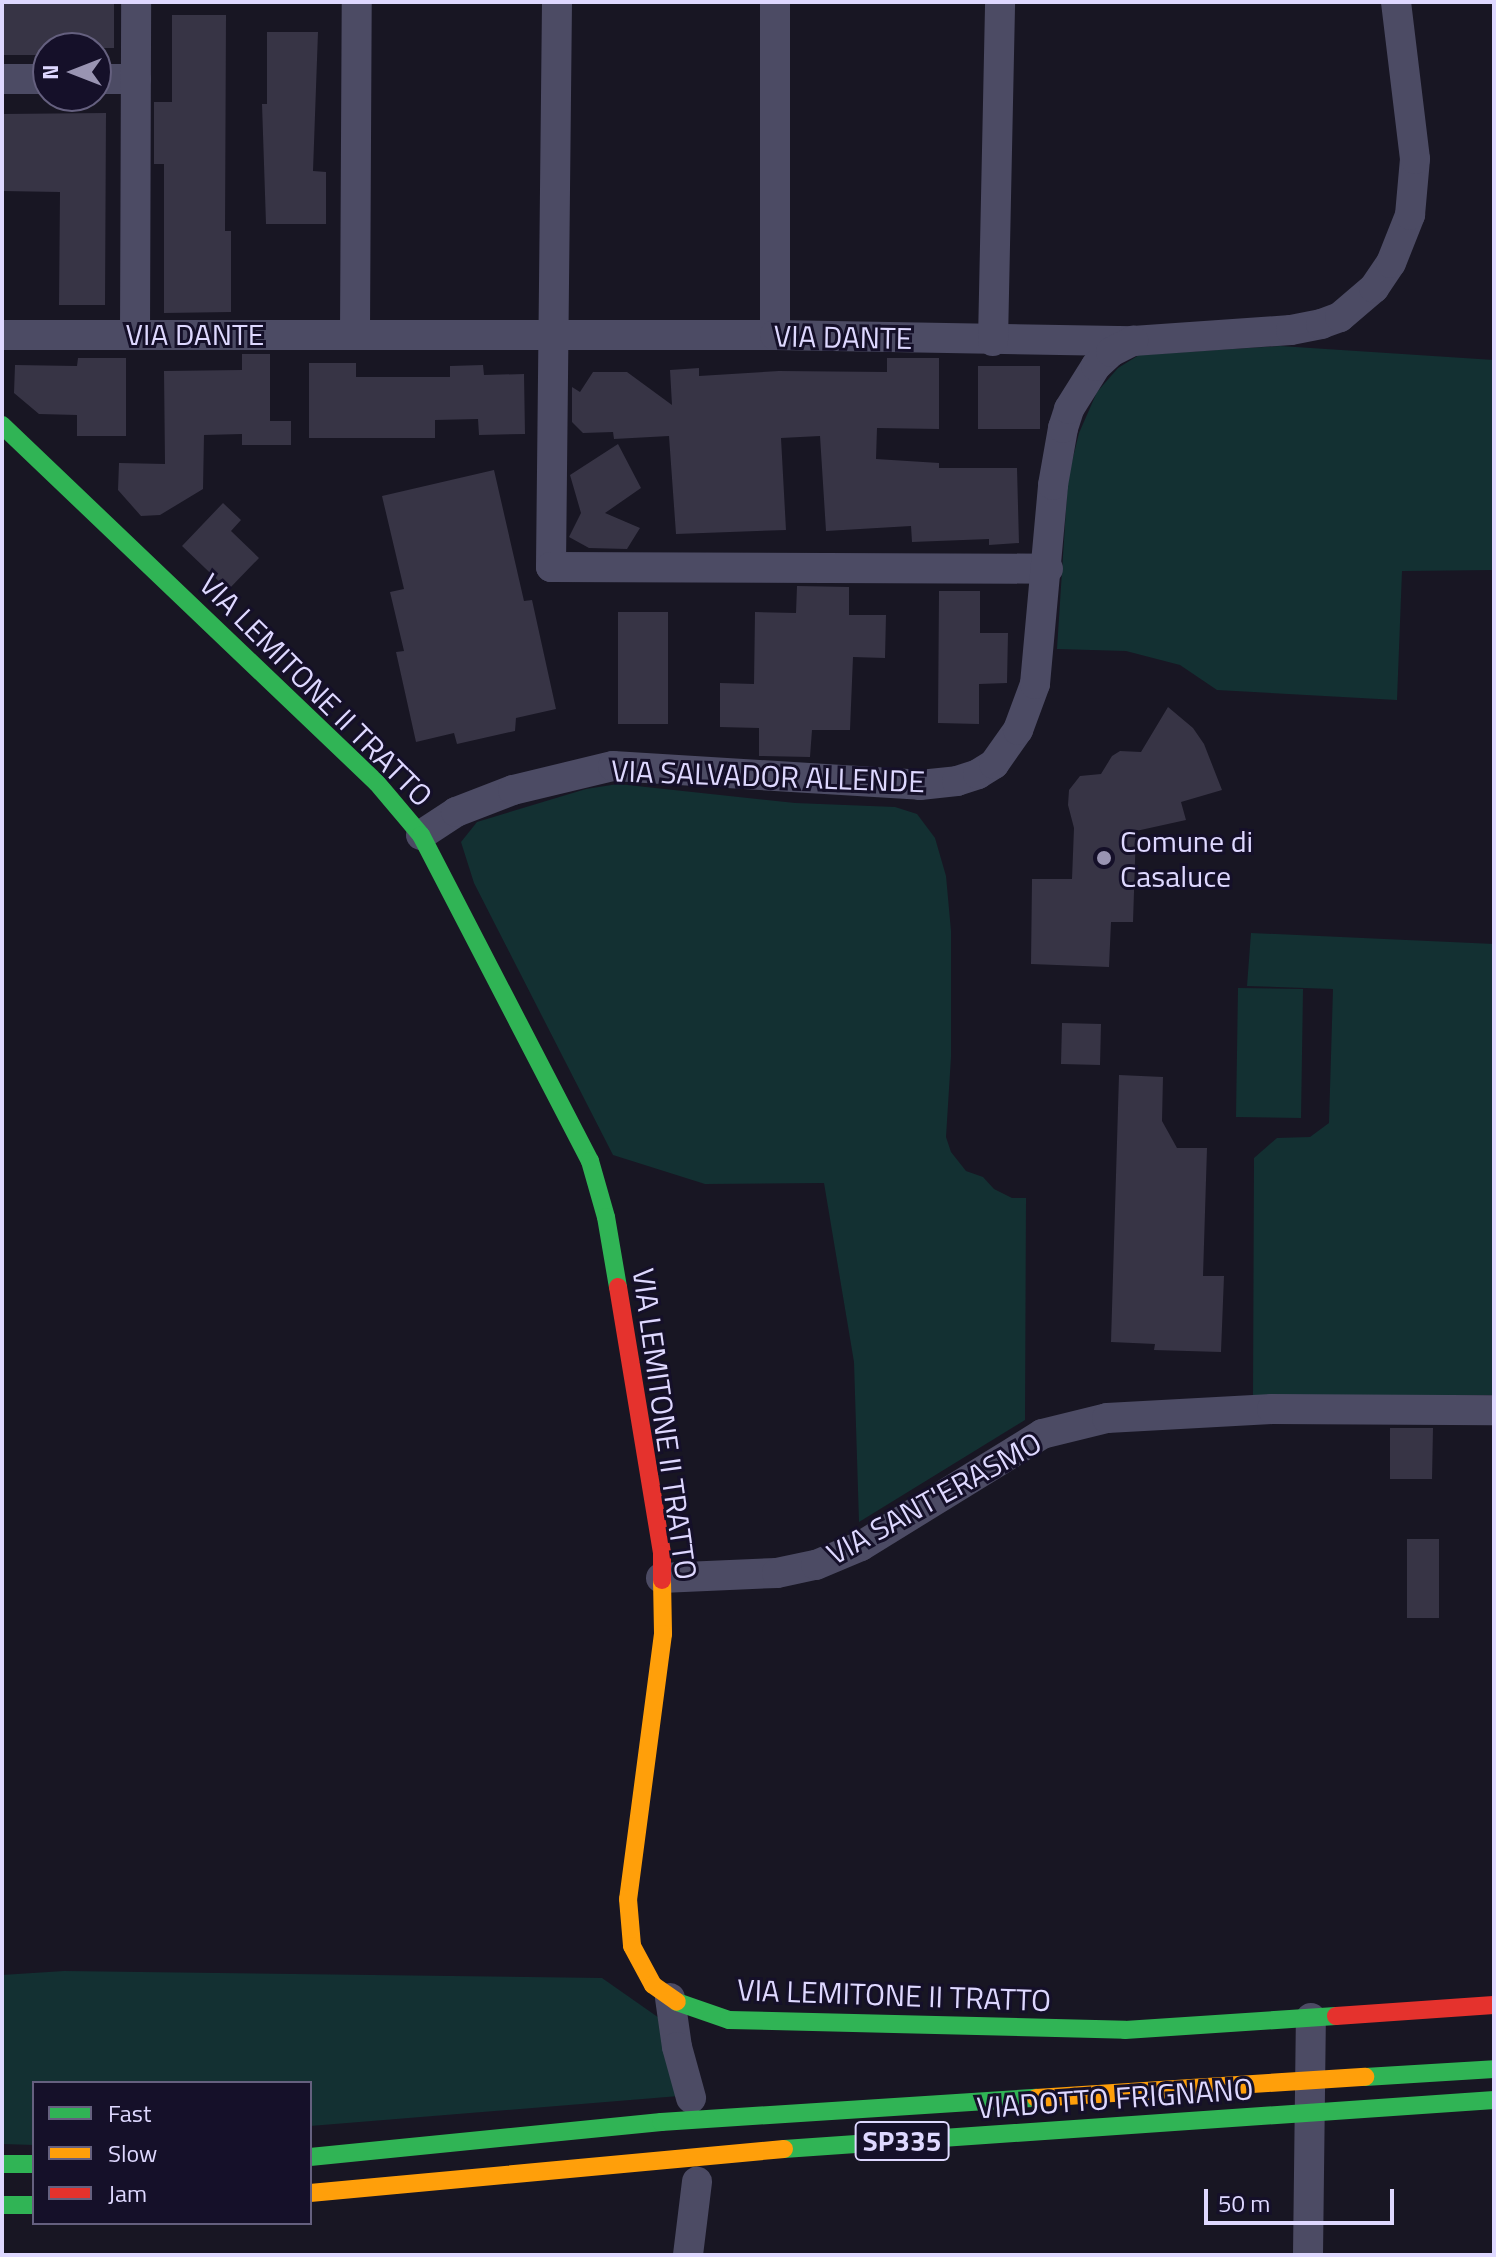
<!DOCTYPE html>
<html>
<head>
<meta charset="utf-8">
<style>
	body { margin:0 }
	#map { position:relative; width:1496px; height:2257px; overflow:hidden; background:#181623; font-family:"Titillium Web",sans-serif }
	div>[style] { position:absolute }
	.green>* { inset:0; background:#133032 }
	.building>* { inset:0; background:#373445 }
	.street>* { height:30px; margin:-15px; padding:0 15px; transform-origin:15px; border-radius:15px; background:#4c4b64 }
	.fast>* { height:18px; margin:-9px; padding:0 9px; transform-origin:9px; border-radius:9px; background:#30b455 }
	.slow>* { height:18px; margin:-9px; padding:0 9px; transform-origin:9px; border-radius:9px; background:#ff9f0a }
	.jam>* { height:18px; margin:-9px; padding:0 9px; transform-origin:9px; border-radius:9px; background:#e5322d }
	.fast-bridge>* { height:18px; margin:-9px; padding:0 9px; transform-origin:9px; border-radius:9px; background:#30b455 }
	.slow-bridge>* { height:18px; margin:-9px; padding:0 9px; transform-origin:9px; border-radius:9px; background:#ff9f0a }
	.dots>* { width:22px; height:22px; translate:-50% -50%; box-sizing:border-box; border:4px solid #151029; border-radius:50% }
	span { translate:-50% -50%; white-space:nowrap; text-align:center; line-height:1.15; -webkit-text-stroke:6px #151029; paint-order:stroke }
	.shield-label span { padding:2px 6px; background:#151029; border:2px solid; border-radius:6px; -webkit-text-stroke-width:0 }
	.shield-label { font-size:28px; color:#ded8ff; font-weight:700 }
	.street-label { font-size:30px; color:#ded8ff }
	.poi-label { font-size:30px; color:#ded8ff }
	.left { translate:0 -50%; text-align:left }
	.frame { position:absolute; inset:0; border:4px solid #ded8ff; pointer-events:none }
	.legend { position:absolute; left:32px; top:2081px; width:280px; height:144px; box-sizing:border-box; background:#151029; border:2px solid #65607f; margin:0; padding:10px 14px; list-style:none; font-size:24px; color:#ded8ff }
	.legend li { display:flex; align-items:center; gap:16px; height:40px }
	.legend b { width:40px; border:2px solid #65607f }
	.north { position:absolute; left:32px; top:32px; width:80px; height:80px; box-sizing:border-box; background:#151029; border:2px solid #65607f; border-radius:50%; rotate:270deg; font-size:22px; font-weight:700; line-height:32px; text-align:center; color:#ded8ff }
	.north::after { content:''; display:block; margin:auto; width:28px; height:36px; background:#9994b2; clip-path:polygon(50% 0,100% 100%,50% 72%,0 100%) }
	.scale { position:absolute; left:1204px; top:2189px; width:190px; height:36px; box-sizing:border-box; border:4px solid #ded8ff; border-top:0; padding-left:10px; font-size:24px; line-height:28px; white-space:nowrap; color:#ded8ff; -webkit-text-stroke:6px #151029; paint-order:stroke }
</style>
</head>
<body>
<div id="map">
	<div class="green">
		<div style="clip-path:polygon(1280px 346px,1494px 360px,1494px 570px,1402px 571px,1397px 700px,1217px 690px,1180px 665px,1126px 651px,1057px 649px,1068px 478px,1079px 433px,1097px 392px,1118px 368px,1139px 355px)"></div>
		<div style="clip-path:polygon(618px 784px,795px 803px,895px 807px,917px 814px,935px 838px,946px 876px,951px 931px,951px 1057px,946px 1137px,951px 1152px,966px 1171px,983px 1177px,994px 1189px,1012px 1198px,1026px 1198px,1025px 1420px,859px 1522px,854px 1362px,824px 1183px,705px 1184px,613px 1155px,474px 883px,461px 842px,477px 822px,586px 789px)"></div>
		<div style="clip-path:polygon(1251px 933px,1494px 944px,1494px 1395px,1253px 1397px,1254px 1158px,1277px 1138px,1310px 1137px,1329px 1123px,1333px 989px,1247px 986px)"></div>
		<div style="clip-path:polygon(1238px 988px,1303px 989px,1301px 1118px,1236px 1117px)"></div>
		<div style="clip-path:polygon(64px 1971px,602px 1978px,662px 2020px,679px 2096px,310px 2126px,310px 2083px,34px 2083px,34px 2145px,2px 2144px,2px 1975px)"></div>
	</div>
	<div class="building">
		<div style="clip-path:polygon(2px 2px,114px 2px,114px 48px,48px 48px,48px 55px,2px 55px)"></div>
		<div style="clip-path:polygon(172px 15px,226px 15px,225px 231px,231px 231px,231px 312px,164px 313px,164px 164px,154px 164px,154px 102px,172px 102px)"></div>
		<div style="clip-path:polygon(267px 32px,318px 32px,313px 171px,326px 172px,326px 224px,266px 224px,262px 104px,267px 104px)"></div>
		<div style="clip-path:polygon(106px 113px,105px 305px,59px 305px,60px 192px,2px 191px,2px 114px)"></div>
		<div style="clip-path:polygon(242px 354px,270px 354px,270px 421px,291px 421px,291px 445px,242px 445px,242px 434px,204px 435px,203px 489px,160px 515px,141px 516px,118px 490px,119px 463px,165px 464px,164px 371px,242px 370px)"></div>
		<div style="clip-path:polygon(78px 358px,126px 358px,126px 436px,77px 436px,77px 415px,39px 414px,14px 393px,15px 365px,77px 366px)"></div>
		<div style="clip-path:polygon(887px 358px,939px 358px,939px 429px,877px 428px,876px 459px,939px 463px,939px 468px,1017px 468px,1019px 543px,989px 545px,989px 539px,912px 542px,911px 526px,826px 531px,820px 436px,781px 438px,786px 530px,676px 534px,669px 436px,614px 439px,613px 432px,583px 433px,572px 422px,572px 387px,580px 392px,593px 372px,627px 372px,672px 405px,670px 370px,699px 368px,699px 376px,779px 371px,887px 372px)"></div>
		<div style="clip-path:polygon(309px 363px,356px 363px,356px 377px,450px 377px,450px 366px,483px 365px,484px 375px,524px 374px,525px 434px,479px 435px,478px 419px,435px 420px,435px 438px,309px 438px)"></div>
		<div style="clip-path:polygon(978px 366px,1040px 366px,1040px 429px,978px 429px)"></div>
		<div style="clip-path:polygon(618px 444px,641px 488px,605px 513px,640px 528px,627px 549px,589px 548px,569px 537px,581px 513px,570px 475px)"></div>
		<div style="clip-path:polygon(494px 470px,524px 601px,532px 600px,556px 709px,516px 718px,515px 731px,457px 744px,454px 733px,416px 742px,396px 652px,404px 651px,390px 592px,404px 589px,382px 496px)"></div>
		<div style="clip-path:polygon(223px 503px,241px 520px,231px 531px,259px 558px,228px 590px,182px 546px)"></div>
		<div style="clip-path:polygon(797px 586px,849px 587px,849px 615px,886px 615px,885px 658px,853px 657px,850px 730px,812px 730px,810px 757px,759px 756px,759px 728px,720px 727px,720px 683px,754px 684px,755px 612px,796px 613px)"></div>
		<div style="clip-path:polygon(939px 591px,980px 591px,980px 633px,1008px 633px,1007px 683px,979px 684px,979px 724px,938px 723px)"></div>
		<div style="clip-path:polygon(618px 612px,668px 612px,668px 724px,618px 724px)"></div>
		<div style="clip-path:polygon(1168px 707px,1193px 728px,1204px 744px,1222px 790px,1181px 802px,1186px 820px,1136px 831px,1133px 922px,1111px 922px,1109px 967px,1031px 964px,1032px 879px,1072px 879px,1074px 828px,1068px 805px,1069px 790px,1080px 776px,1101px 774px,1112px 756px,1120px 751px,1141px 752px)"></div>
		<div style="clip-path:polygon(1062px 1023px,1101px 1024px,1100px 1065px,1061px 1064px)"></div>
		<div style="clip-path:polygon(1119px 1075px,1163px 1077px,1162px 1121px,1177px 1148px,1207px 1148px,1203px 1276px,1224px 1276px,1221px 1352px,1154px 1350px,1155px 1344px,1111px 1342px)"></div>
		<div style="clip-path:polygon(1390px 1428px,1433px 1428px,1432px 1479px,1390px 1479px)"></div>
		<div style="clip-path:polygon(1407px 1539px,1439px 1539px,1439px 1618px,1407px 1618px)"></div>
	</div>
	<div class="street">
		<div style="left:557px;top:2px;width:565px;rotate:90.61deg"></div>
		<div style="left:551px;top:567px;width:497px;rotate:0.2deg"></div>
		<div style="left:775px;top:2px;width:333px;rotate:90deg"></div>
		<div style="left:2px;top:79px;width:46px"></div>
		<div style="left:96px;top:79px;width:40px"></div>
		<div style="left:355px;top:332px;width:330px;rotate:-89.7deg"></div>
		<div style="left:135px;top:334px;width:332px;rotate:-89.8deg"></div>
		<div style="left:2px;top:335px;width:773px"></div>
		<div style="left:775px;top:335px;width:358px;rotate:1deg"></div>
		<div style="left:1133px;top:341px;width:158px;rotate:-4deg"></div>
		<div style="left:1291px;top:330px;width:31px;rotate:-11deg"></div>
		<div style="left:1321px;top:324px;width:20px;rotate:-20deg"></div>
		<div style="left:1340px;top:317px;width:45px;rotate:-40.5deg"></div>
		<div style="left:1374px;top:288px;width:30px;rotate:-56deg"></div>
		<div style="left:1391px;top:263px;width:52px;rotate:-68.4deg"></div>
		<div style="left:1410px;top:215px;width:56px;rotate:-84.9deg"></div>
		<div style="left:1415px;top:159px;width:158px;rotate:-96.9deg"></div>
		<div style="left:993px;top:341px;width:339px;rotate:-88.8deg"></div>
		<div style="left:421px;top:835px;width:42px;rotate:-33.3deg"></div>
		<div style="left:456px;top:812px;width:61px;rotate:-21.1deg"></div>
		<div style="left:513px;top:790px;width:103px;rotate:-13.5deg"></div>
		<div style="left:613px;top:766px;width:308px;rotate:3.5deg"></div>
		<div style="left:920px;top:785px;width:37px;rotate:-6deg"></div>
		<div style="left:957px;top:781px;width:22px;rotate:-18deg"></div>
		<div style="left:978px;top:774px;width:19px;rotate:-32deg"></div>
		<div style="left:994px;top:764px;width:42px;rotate:-54.8deg"></div>
		<div style="left:1018px;top:730px;width:49px;rotate:-69.7deg"></div>
		<div style="left:1035px;top:684px;width:200px;rotate:-84.8deg"></div>
		<div style="left:1053px;top:485px;width:58px;rotate:-80deg"></div>
		<div style="left:1063px;top:428px;width:20px;rotate:-72deg"></div>
		<div style="left:1069px;top:409px;width:51px;rotate:-57.9deg"></div>
		<div style="left:1096px;top:366px;width:21px;rotate:-43deg"></div>
		<div style="left:1111px;top:352px;width:25px;rotate:-27deg"></div>
		<div style="left:661px;top:1578px;width:116px;rotate:-2.5deg"></div>
		<div style="left:777px;top:1573px;width:40px;rotate:-12deg"></div>
		<div style="left:816px;top:1565px;width:49px;rotate:-22.9deg"></div>
		<div style="left:861px;top:1546px;width:213px;rotate:-31.7deg"></div>
		<div style="left:1042px;top:1434px;width:67px;rotate:-13.8deg"></div>
		<div style="left:1107px;top:1418px;width:165px;rotate:-3.1deg"></div>
		<div style="left:1272px;top:1409px;width:222px;rotate:0.3deg"></div>
		<div style="left:670px;top:1998px;width:49px;rotate:81.9deg"></div>
		<div style="left:677px;top:2047px;width:53px;rotate:74.6deg"></div>
		<div style="left:688px;top:2255px;width:74px;rotate:-83deg"></div>
		<div style="left:1308px;top:2255px;width:237px;rotate:-89.3deg"></div>
	</div>
	<div class="fast">
		<div style="left:2px;top:425px;width:518px;rotate:43.67deg"></div>
		<div style="left:377px;top:783px;width:68px;rotate:49.8deg"></div>
		<div style="left:421px;top:835px;width:367px;rotate:62.6deg"></div>
		<div style="left:590px;top:1161px;width:58px;rotate:74.1deg"></div>
		<div style="left:606px;top:1217px;width:71px;rotate:80.3deg"></div>
		<div style="left:677px;top:2002px;width:55px;rotate:19.1deg"></div>
		<div style="left:729px;top:2020px;width:396px;rotate:1.4deg"></div>
		<div style="left:1125px;top:2030px;width:211px;rotate:-3.8deg"></div>
		<div style="left:2px;top:2164px;width:32px"></div>
		<div style="left:2px;top:2205px;width:32px"></div>
	</div>
	<div class="slow">
		<div style="left:662px;top:1580px;width:54px;rotate:88.9deg"></div>
		<div style="left:663px;top:1634px;width:267px;rotate:97.5deg"></div>
		<div style="left:628px;top:1899px;width:47px;rotate:85.1deg"></div>
		<div style="left:632px;top:1946px;width:44px;rotate:61.7deg"></div>
		<div style="left:653px;top:1985px;width:29px;rotate:35deg"></div>
	</div>
	<div class="jam">
		<div style="left:618px;top:1287px;width:271px;rotate:80.6deg"></div>
		<div style="left:662px;top:1554px;width:26px;rotate:90deg"></div>
		<div style="left:1336px;top:2016px;width:158px;rotate:-4deg"></div>
	</div>
	<div class="fast-bridge">
		<div style="left:1365px;top:2077px;width:129px;rotate:-3.5deg"></div>
		<div style="left:784px;top:2149px;width:712px;rotate:-3.95deg"></div>
		<div style="left:310px;top:2157px;width:353px;rotate:-5.7deg"></div>
		<div style="left:661px;top:2122px;width:376px;rotate:-3.7deg"></div>
	</div>
	<div class="slow-bridge">
		<div style="left:1036px;top:2098px;width:330px;rotate:-3.7deg"></div>
		<div style="left:310px;top:2193px;width:476px;rotate:-5.3deg"></div>
	</div>
	<div class="dots">
		<div style="left:1104px;top:858px;background:#9994b2"></div>
	</div>
	<div class="shield-label">
		<span style="left:902px;top:2141px">SP335</span>
	</div>
	<div class="street-label">
		<span style="left:195px;top:334px">VIA DANTE</span>
		<span style="left:843px;top:337px;rotate:1deg">VIA DANTE</span>
		<span style="left:316px;top:690px;rotate:45deg">VIA LEMITONE II TRATTO</span>
		<span style="left:768px;top:776px;rotate:2deg">VIA SALVADOR ALLENDE</span>
		<span style="left:665px;top:1424px;rotate:82deg">VIA LEMITONE II TRATTO</span>
		<span style="left:934px;top:1498px;rotate:-29deg">VIA SANT'ERASMO</span>
		<span style="left:894px;top:1995px;rotate:2deg">VIA LEMITONE II TRATTO</span>
		<span style="left:1115px;top:2098px;rotate:-4deg">VIADOTTO FRIGNANO</span>
	</div>
	<div class="poi-label">
		<span class="left" style="left:1120px;top:858px">Comune di<br>Casaluce</span>
	</div>
	<div class="frame"></div>
	<ul class="legend">
	<li><b style="height:10px;background:#30b455"></b>Fast</li>
	<li><b style="height:10px;background:#ff9f0a"></b>Slow</li>
	<li><b style="height:10px;background:#e5322d"></b>Jam</li>
	</ul>
	<div class="north">N</div>
	<div class="scale">50 m</div>
</div>
</body>
</html>
